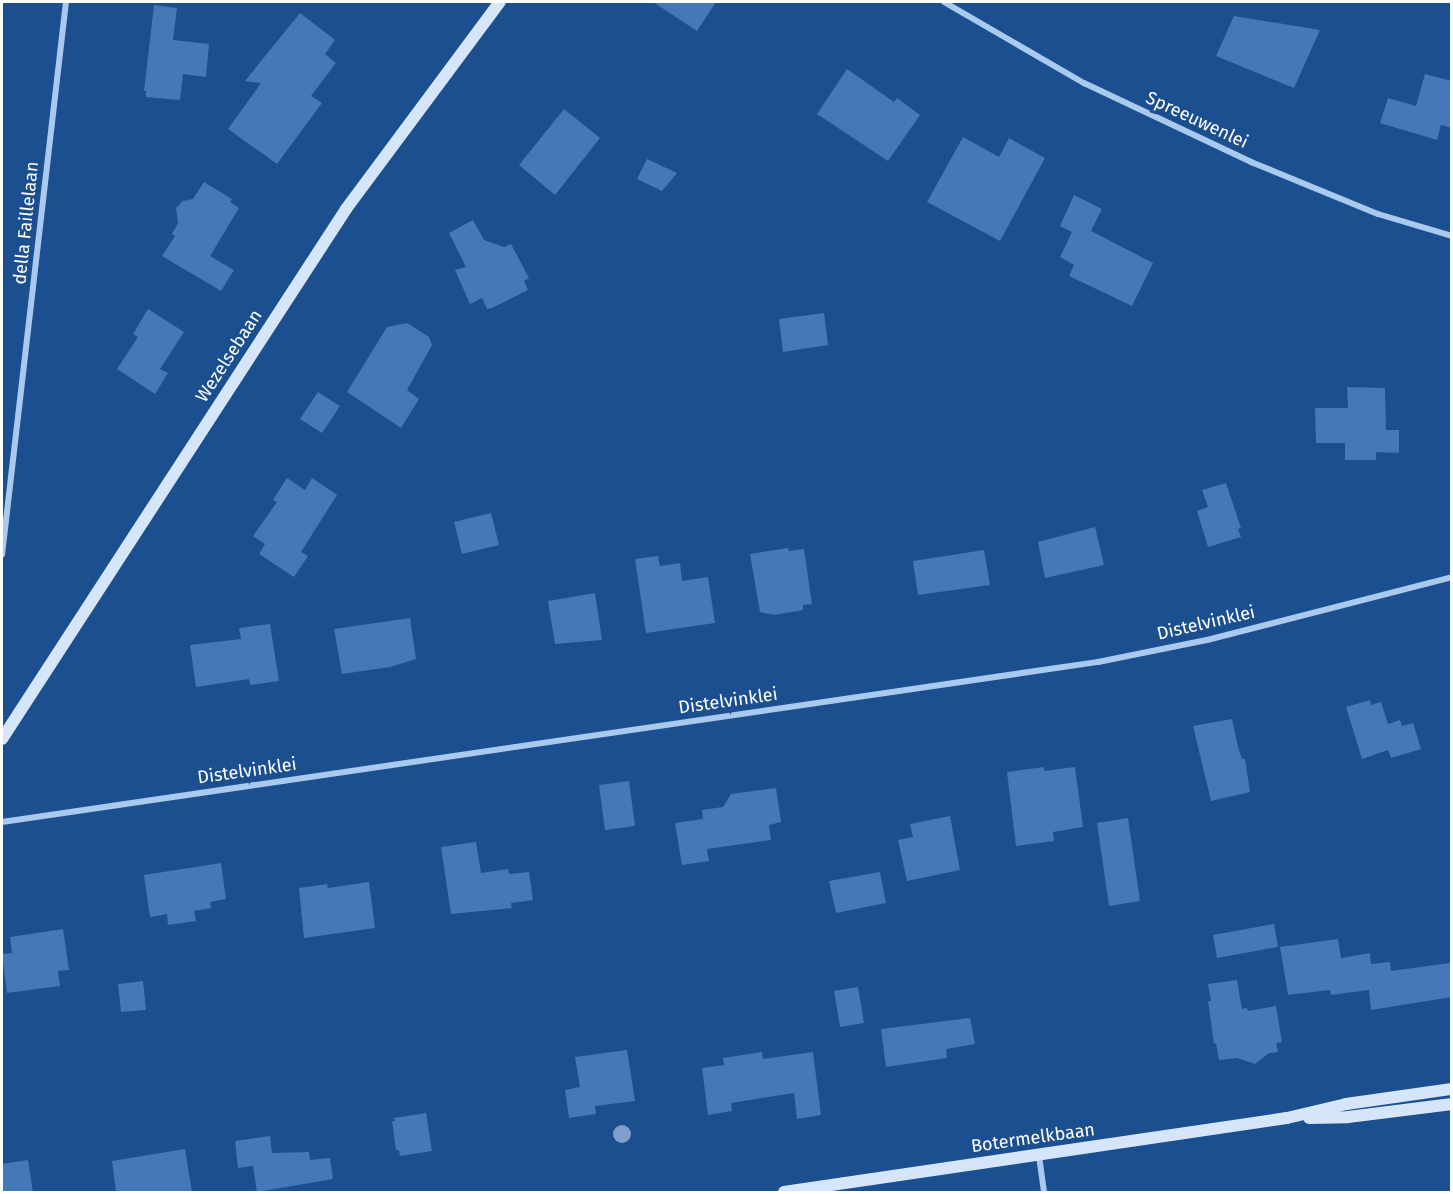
<!DOCTYPE html>
<html>
<head>
<meta charset="utf-8">
<style>
	body { margin:0 }
	#map { position:relative; width:1453px; height:1194px; overflow:hidden; background:#1b4f8f; font-family:"Fira Sans",sans-serif }
	div>[style] { position:absolute }
	.building>* { inset:0; background:#4478b7 }
	.street>* { height:6px; margin:-3px; padding:0 3px; transform-origin:3px; border-radius:3px; background:#a9c9ee }
	.secondary>* { height:12px; margin:-6px; padding:0 6px; transform-origin:6px; border-radius:6px; background:#d6e6fa }
	.trees>* { width:18px; height:18px; margin:-9px; border-radius:50%; background:#7ea0ca }
	span { translate:-50% -50%; white-space:nowrap; text-align:center; line-height:1.15; -webkit-text-stroke:6px #1b4f8f; paint-order:stroke }
	.street-label { font-size:18px; color:#fff }
	.frame { position:absolute; inset:0; border:3px solid #fff; pointer-events:none }
</style>
</head>
<body>
<div id="map">
	<div class="building">
		<div style="clip-path:polygon(653px 2px,716px 2px,697px 31px)"></div>
		<div style="clip-path:polygon(154px 5px,177px 8px,173px 40px,209px 44px,206px 77px,183px 74px,180px 100px,146px 97px,146px 91px,144px 91px)"></div>
		<div style="clip-path:polygon(300px 13px,335px 40px,325px 54px,336px 63px,311px 96px,322px 103px,277px 164px,228px 129px,261px 83px,245px 81px)"></div>
		<div style="clip-path:polygon(1234px 16px,1320px 30px,1294px 88px,1216px 56px)"></div>
		<div style="clip-path:polygon(847px 69px,894px 102px,897px 98px,920px 115px,888px 161px,817px 114px)"></div>
		<div style="clip-path:polygon(1425px 74px,1452px 81px,1452px 128px,1441px 125px,1437px 140px,1380px 123px,1388px 98px,1416px 106px)"></div>
		<div style="clip-path:polygon(564px 109px,600px 138px,555px 195px,519px 165px)"></div>
		<div style="clip-path:polygon(963px 137px,999px 157px,1009px 138px,1045px 158px,1000px 241px,927px 202px)"></div>
		<div style="clip-path:polygon(647px 159px,677px 173px,662px 191px,637px 179px)"></div>
		<div style="clip-path:polygon(204px 182px,232px 199px,230px 202px,239px 208px,210px 256px,234px 270px,221px 291px,162px 256px,175px 236px,172px 234px,178px 223px,176px 208px,183px 201px,193px 199px)"></div>
		<div style="clip-path:polygon(1074px 195px,1102px 209px,1091px 231px,1153px 263px,1132px 306px,1069px 276px,1074px 265px,1060px 257px,1072px 232px,1060px 226px)"></div>
		<div style="clip-path:polygon(473px 220px,484px 240px,504px 247px,511px 244px,529px 278px,524px 281px,528px 290px,492px 308px,487px 309px,482px 298px,470px 304px,455px 270px,466px 267px,449px 233px)"></div>
		<div style="clip-path:polygon(148px 309px,184px 332px,160px 369px,168px 373px,155px 394px,117px 369px,138px 337px,133px 334px)"></div>
		<div style="clip-path:polygon(824px 313px,828px 345px,783px 352px,779px 319px)"></div>
		<div style="clip-path:polygon(407px 323px,429px 337px,432px 345px,407px 390px,419px 399px,401px 428px,347px 392px,387px 327px)"></div>
		<div style="clip-path:polygon(1347px 387px,1385px 388px,1386px 430px,1399px 430px,1399px 453px,1376px 452px,1376px 460px,1345px 460px,1345px 443px,1316px 443px,1315px 408px,1348px 408px)"></div>
		<div style="clip-path:polygon(318px 392px,340px 406px,322px 433px,300px 419px)"></div>
		<div style="clip-path:polygon(287px 478px,305px 490px,312px 478px,337px 495px,301px 552px,308px 556px,294px 577px,259px 554px,265px 544px,253px 536px,277px 502px,273px 500px)"></div>
		<div style="clip-path:polygon(1226px 483px,1241px 528px,1238px 529px,1241px 537px,1208px 547px,1197px 511px,1208px 507px,1202px 490px)"></div>
		<div style="clip-path:polygon(491px 513px,499px 545px,462px 554px,454px 522px)"></div>
		<div style="clip-path:polygon(1095px 527px,1104px 565px,1045px 578px,1038px 542px)"></div>
		<div style="clip-path:polygon(788px 548px,789px 551px,804px 549px,812px 604px,803px 605px,803px 610px,775px 615px,760px 612px,750px 554px)"></div>
		<div style="clip-path:polygon(984px 550px,990px 585px,918px 595px,913px 561px)"></div>
		<div style="clip-path:polygon(658px 556px,660px 566px,680px 563px,682px 581px,708px 577px,715px 623px,646px 633px,635px 559px)"></div>
		<div style="clip-path:polygon(595px 593px,602px 640px,555px 644px,548px 601px)"></div>
		<div style="clip-path:polygon(410px 618px,416px 659px,390px 667px,342px 674px,334px 629px)"></div>
		<div style="clip-path:polygon(270px 624px,279px 681px,250px 685px,249px 679px,196px 687px,190px 645px,241px 639px,239px 628px)"></div>
		<div style="clip-path:polygon(1370px 700px,1371px 705px,1381px 702px,1388px 724px,1400px 720px,1402px 726px,1413px 723px,1421px 749px,1391px 758px,1388px 750px,1362px 759px,1346px 707px)"></div>
		<div style="clip-path:polygon(1232px 719px,1238px 747px,1242px 759px,1245px 759px,1250px 792px,1211px 801px,1193px 726px)"></div>
		<div style="clip-path:polygon(1044px 767px,1044px 771px,1075px 767px,1083px 827px,1053px 832px,1054px 841px,1016px 846px,1007px 772px)"></div>
		<div style="clip-path:polygon(629px 781px,635px 826px,605px 830px,599px 785px)"></div>
		<div style="clip-path:polygon(776px 788px,781px 822px,769px 825px,771px 840px,707px 849px,709px 861px,682px 865px,675px 823px,703px 819px,702px 810px,723px 807px,731px 794px)"></div>
		<div style="clip-path:polygon(950px 816px,960px 870px,907px 881px,898px 840px,913px 837px,910px 824px)"></div>
		<div style="clip-path:polygon(1128px 818px,1140px 901px,1109px 906px,1097px 823px)"></div>
		<div style="clip-path:polygon(476px 842px,481px 873px,508px 869px,509px 874px,529px 872px,533px 900px,511px 903px,512px 908px,451px 914px,441px 847px)"></div>
		<div style="clip-path:polygon(221px 863px,226px 899px,210px 902px,211px 908px,194px 911px,196px 921px,168px 925px,167px 914px,150px 917px,144px 875px)"></div>
		<div style="clip-path:polygon(880px 872px,886px 903px,836px 913px,829px 881px)"></div>
		<div style="clip-path:polygon(369px 882px,375px 928px,304px 938px,299px 888px,327px 884px,328px 888px)"></div>
		<div style="clip-path:polygon(1274px 924px,1278px 947px,1217px 958px,1213px 935px)"></div>
		<div style="clip-path:polygon(63px 929px,69px 970px,58px 971px,60px 986px,7px 993px,2px 954px,12px 953px,10px 937px)"></div>
		<div style="clip-path:polygon(1338px 939px,1341px 958px,1370px 953px,1371px 964px,1390px 962px,1391px 971px,1450px 963px,1452px 997px,1371px 1010px,1369px 990px,1331px 995px,1330px 990px,1288px 995px,1280px 947px)"></div>
		<div style="clip-path:polygon(1237px 980px,1242px 1009px,1247px 1008px,1248px 1011px,1276px 1006px,1282px 1042px,1276px 1043px,1278px 1052px,1269px 1053px,1255px 1064px,1237px 1058px,1219px 1060px,1216px 1043px,1214px 1044px,1208px 1001px,1211px 1001px,1208px 984px)"></div>
		<div style="clip-path:polygon(143px 981px,146px 1010px,121px 1012px,118px 984px)"></div>
		<div style="clip-path:polygon(858px 987px,864px 1023px,840px 1027px,834px 991px)"></div>
		<div style="clip-path:polygon(970px 1018px,975px 1044px,946px 1049px,947px 1058px,886px 1067px,881px 1029px)"></div>
		<div style="clip-path:polygon(627px 1050px,635px 1101px,595px 1106px,596px 1114px,569px 1118px,565px 1090px,580px 1087px,575px 1057px)"></div>
		<div style="clip-path:polygon(762px 1052px,763px 1059px,813px 1052px,821px 1115px,797px 1119px,794px 1093px,731px 1103px,732px 1111px,708px 1115px,702px 1068px,724px 1065px,723px 1058px)"></div>
		<div style="clip-path:polygon(426px 1113px,432px 1151px,400px 1156px,399px 1150px,396px 1150px,392px 1121px,395px 1121px,394px 1118px)"></div>
		<div style="clip-path:polygon(270px 1136px,272px 1153px,309px 1152px,310px 1160px,330px 1158px,333px 1179px,257px 1192px,253px 1166px,238px 1168px,235px 1141px)"></div>
		<div style="clip-path:polygon(185px 1149px,192px 1192px,116px 1192px,112px 1161px)"></div>
		<div style="clip-path:polygon(28px 1160px,33px 1192px,2px 1192px,2px 1164px)"></div>
	</div>
	<div class="street">
		<div style="left:944px;top:2px;width:162px;rotate:30.1deg"></div>
		<div style="left:1084px;top:83px;width:185px;rotate:25.3deg"></div>
		<div style="left:1251px;top:162px;width:137px;rotate:22.3deg"></div>
		<div style="left:1378px;top:214px;width:77px;rotate:16.6deg"></div>
		<div style="left:2px;top:555px;width:557px;rotate:-83.4deg"></div>
		<div style="left:2px;top:822px;width:1108px;rotate:-8.31deg"></div>
		<div style="left:1098px;top:662px;width:111px;rotate:-11.4deg"></div>
		<div style="left:1207px;top:640px;width:253px;rotate:-14.4deg"></div>
		<div style="left:1039px;top:1156px;width:36px;rotate:82deg"></div>
	</div>
	<div class="secondary">
		<div style="left:2px;top:739px;width:632px;rotate:-57.01deg"></div>
		<div style="left:346px;top:209px;width:258px;rotate:-53.4deg"></div>
		<div style="left:1309px;top:1118px;width:39px;rotate:-1deg"></div>
		<div style="left:1348px;top:1117px;width:105px;rotate:-7.1deg"></div>
		<div style="left:784px;top:1192px;width:508px;rotate:-8.37deg"></div>
		<div style="left:1287px;top:1118px;width:61px;rotate:-13.3deg"></div>
		<div style="left:1346px;top:1104px;width:107px;rotate:-8.1deg"></div>
	</div>
	<div class="trees">
		<div style="left:622px;top:1134px"></div>
	</div>
	<div class="street-label">
		<span style="left:1197px;top:120px;rotate:25deg">Spreeuwenlei</span>
		<span style="left:26px;top:223px;rotate:-84deg">della Faillelaan</span>
		<span style="left:229px;top:356px;rotate:-57deg">Wezelsebaan</span>
		<span style="left:1206px;top:623px;rotate:-13deg">Distelvinklei</span>
		<span style="left:728px;top:701px;rotate:-8deg">Distelvinklei</span>
		<span style="left:247px;top:771px;rotate:-8deg">Distelvinklei</span>
		<span style="left:1033px;top:1138px;rotate:-8deg">Botermelkbaan</span>
	</div>
	<div class="frame"></div>
</div>
</body>
</html>
